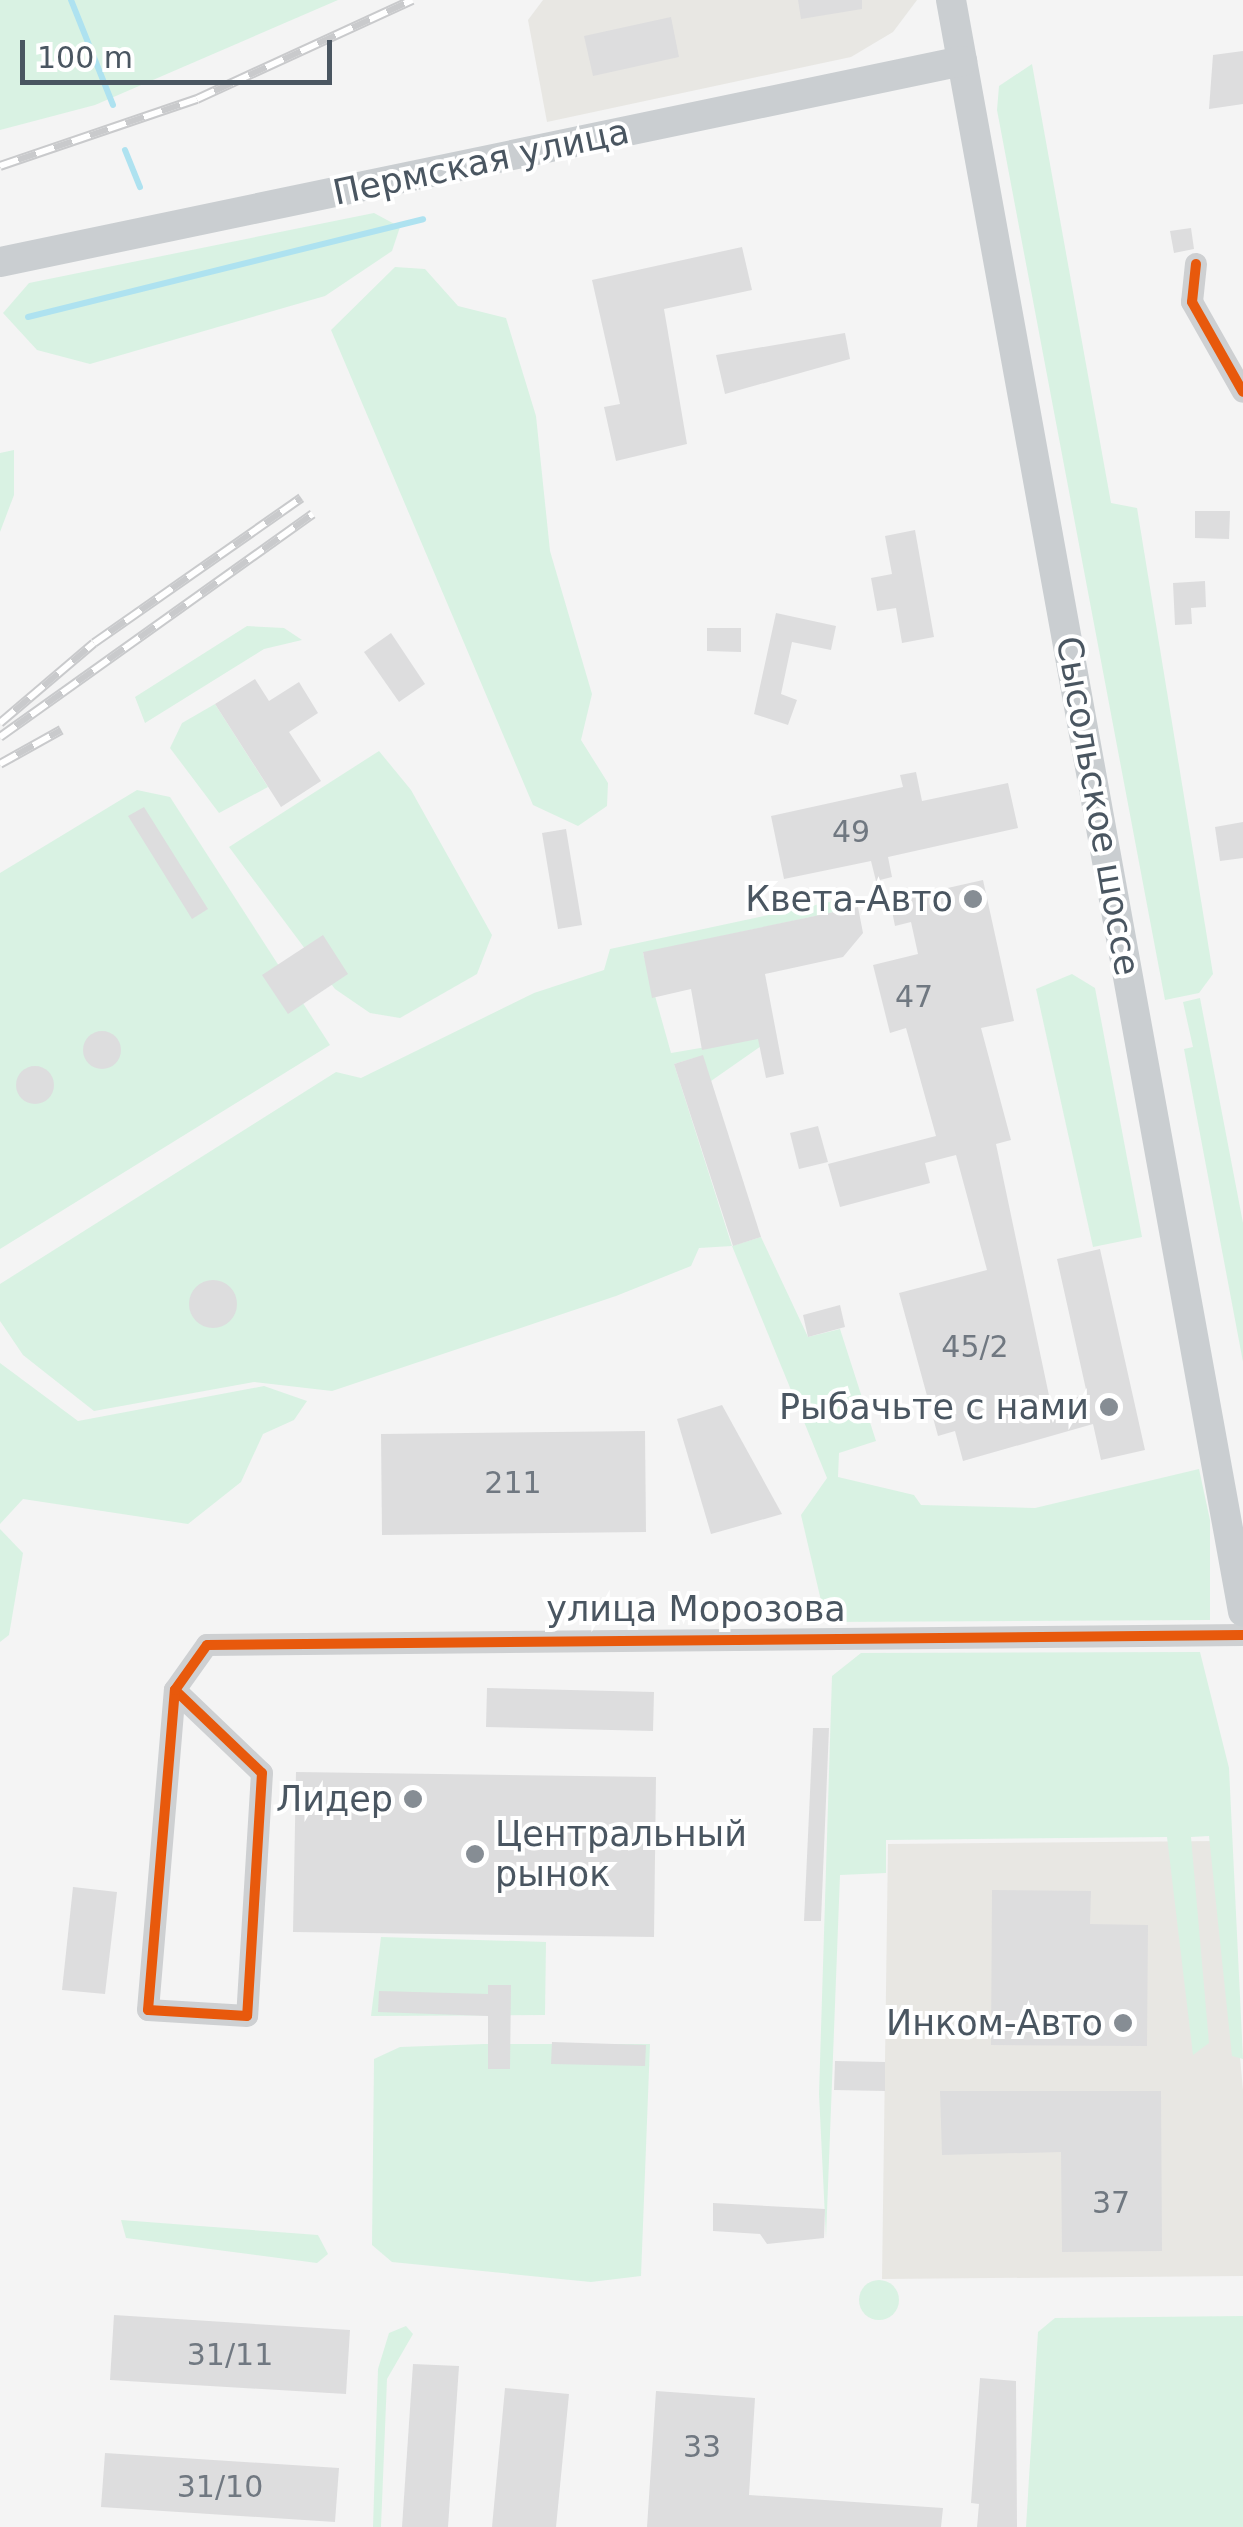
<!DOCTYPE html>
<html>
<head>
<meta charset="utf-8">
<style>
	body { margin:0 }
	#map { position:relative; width:1243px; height:2527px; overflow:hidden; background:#f4f4f4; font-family:"DejaVu Sans",sans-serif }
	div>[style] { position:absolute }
	.commercial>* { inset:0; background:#e8e7e3 }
	.green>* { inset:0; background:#d9f2e3 }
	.round { border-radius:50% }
	.stream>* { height:6px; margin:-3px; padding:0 3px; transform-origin:3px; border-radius:3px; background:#aee2f0 }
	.building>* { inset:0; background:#ddddde }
	.minor>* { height:22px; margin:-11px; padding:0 11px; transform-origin:11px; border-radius:11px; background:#ced0d2 }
	.major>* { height:30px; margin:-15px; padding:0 15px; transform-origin:15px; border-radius:15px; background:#caced1 }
	.rail>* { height:10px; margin-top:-5px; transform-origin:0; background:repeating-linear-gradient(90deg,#fff 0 19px,#c9cacc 0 38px); box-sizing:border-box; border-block:2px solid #c9cacc }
	.cycleway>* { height:10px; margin:-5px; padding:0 5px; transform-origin:5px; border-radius:5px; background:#e8590c }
	.dots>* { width:28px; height:28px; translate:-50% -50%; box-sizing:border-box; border:5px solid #fff; border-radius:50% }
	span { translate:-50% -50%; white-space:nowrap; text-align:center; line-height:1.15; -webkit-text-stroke:8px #fff; paint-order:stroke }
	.number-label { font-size:30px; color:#707881 }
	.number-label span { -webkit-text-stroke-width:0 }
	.street-label { font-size:35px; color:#4a5661 }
	.poi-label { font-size:35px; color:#4a5661 }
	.right { translate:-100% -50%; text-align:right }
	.left { translate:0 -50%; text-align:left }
	.scale { position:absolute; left:20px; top:40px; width:312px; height:45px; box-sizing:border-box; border:5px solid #4a5661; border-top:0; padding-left:12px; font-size:30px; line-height:35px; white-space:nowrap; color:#4a5661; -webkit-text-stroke:8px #fff; paint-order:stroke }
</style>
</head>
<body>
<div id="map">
	<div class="commercial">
		<div style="clip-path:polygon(543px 0,917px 0,893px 32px,851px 57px,547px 122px,528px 20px)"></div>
		<div style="clip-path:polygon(1220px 1841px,1243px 2090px,1243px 2276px,882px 2279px,888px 1844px)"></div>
	</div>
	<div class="green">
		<div style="clip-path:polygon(0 0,338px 0,95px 105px,0 130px)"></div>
		<div style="clip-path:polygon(1032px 64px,1111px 503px,1137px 508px,1213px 974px,1199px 993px,1165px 1000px,997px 110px,999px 86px)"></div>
		<div style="clip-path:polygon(374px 213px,400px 227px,392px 251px,325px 296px,90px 364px,37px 350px,3px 313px,29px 283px)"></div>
		<div style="clip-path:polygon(395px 267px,425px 269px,458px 306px,506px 318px,536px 416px,550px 551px,592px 694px,581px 740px,608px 783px,607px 806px,578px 826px,533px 805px,331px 330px)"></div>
		<div style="clip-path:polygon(14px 450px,14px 495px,0 532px,0 453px)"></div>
		<div style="clip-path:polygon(247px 626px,284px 628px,302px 640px,264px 649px,145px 723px,135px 697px)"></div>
		<div style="clip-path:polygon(215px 704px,268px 787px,219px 813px,170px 748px,182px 723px)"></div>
		<div style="clip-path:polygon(379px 751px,411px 790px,492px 935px,477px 974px,400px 1018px,370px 1013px,335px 989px,229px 847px)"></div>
		<div style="clip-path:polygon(137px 790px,170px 797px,330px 1045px,0 1249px,0 873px)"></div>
		<div style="clip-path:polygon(843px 899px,853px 908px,643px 953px,671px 1053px,777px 1035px,711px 1081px,694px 1058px,674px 1064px,732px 1246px,761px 1237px,808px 1337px,840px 1329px,876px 1441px,839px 1453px,838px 1477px,914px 1495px,921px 1505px,1035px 1508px,1199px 1469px,1210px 1520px,1210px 1620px,826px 1622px,801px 1515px,827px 1478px,732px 1246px,699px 1248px,691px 1266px,616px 1296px,332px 1391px,254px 1382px,94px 1411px,23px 1355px,0 1321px,0 1284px,336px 1072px,361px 1078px,534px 993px,604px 970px,610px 949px)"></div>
		<div style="clip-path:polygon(1072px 974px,1095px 988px,1142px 1237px,1093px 1247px,1036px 989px)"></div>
		<div style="clip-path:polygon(1200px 998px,1243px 1223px,1243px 1362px,1184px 1049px,1193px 1047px,1183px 1002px)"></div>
		<div style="clip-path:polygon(0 1363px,78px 1421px,264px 1386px,307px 1401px,294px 1420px,263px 1434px,241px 1482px,188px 1524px,23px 1499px,0 1524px)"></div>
		<div style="clip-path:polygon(0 1529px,23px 1553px,9px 1635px,0 1642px)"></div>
		<div style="clip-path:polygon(1200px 1652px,1229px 1768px,1243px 2059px,1232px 2056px,1209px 1836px,1191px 1837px,1209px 2043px,1193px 2055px,1167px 1837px,886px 1840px,886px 1873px,840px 1875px,826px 2238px,819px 2094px,832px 1676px,861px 1653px)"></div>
		<div style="clip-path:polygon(381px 1937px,546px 1942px,545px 2015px,371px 2016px)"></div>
		<div style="clip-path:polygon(484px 2044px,650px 2044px,641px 2276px,591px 2282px,392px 2262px,372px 2245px,374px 2059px,400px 2047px)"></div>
		<div style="clip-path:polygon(121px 2220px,318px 2235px,328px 2254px,317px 2263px,126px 2238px)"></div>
		<div class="round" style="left:859px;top:2280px;width:40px;height:40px"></div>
		<div style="clip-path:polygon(1243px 2316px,1243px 2527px,1026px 2527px,1038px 2332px,1055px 2318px)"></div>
		<div style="clip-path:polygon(406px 2326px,413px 2334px,387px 2379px,381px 2527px,373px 2527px,378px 2369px,389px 2333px)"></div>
	</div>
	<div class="stream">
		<div style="left:71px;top:0;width:113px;rotate:68.2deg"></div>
		<div style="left:125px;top:150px;width:40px;rotate:68deg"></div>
		<div style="left:28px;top:317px;width:407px;rotate:-13.9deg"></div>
	</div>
	<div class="building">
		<div style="clip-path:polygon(798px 0,862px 0,862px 9px,801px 19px)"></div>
		<div style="clip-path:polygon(671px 17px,679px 57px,593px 76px,584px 36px)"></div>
		<div style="clip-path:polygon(1243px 51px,1243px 104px,1209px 109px,1213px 55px)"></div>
		<div style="clip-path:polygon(1191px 228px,1194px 249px,1174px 253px,1170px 231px)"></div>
		<div style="clip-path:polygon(742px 247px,752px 290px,664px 309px,687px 444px,616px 461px,604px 407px,620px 404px,592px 280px)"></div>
		<div style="clip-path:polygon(845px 333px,850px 359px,725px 394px,716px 355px)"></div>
		<div style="clip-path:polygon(1195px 511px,1230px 511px,1229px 539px,1195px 538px)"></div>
		<div style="clip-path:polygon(915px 530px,934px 637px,902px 643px,896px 608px,877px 611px,871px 578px,892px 574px,885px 536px)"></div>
		<div style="clip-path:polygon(1205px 581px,1206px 607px,1191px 608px,1192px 624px,1175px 625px,1173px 583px)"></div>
		<div style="clip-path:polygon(776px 613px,836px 626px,831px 650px,792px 642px,781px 694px,797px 700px,788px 725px,754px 714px)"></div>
		<div style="clip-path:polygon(707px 628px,741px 628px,741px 652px,707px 651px)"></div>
		<div style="clip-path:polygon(391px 633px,425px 684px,399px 702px,364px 652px)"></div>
		<div style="clip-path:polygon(255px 679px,269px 701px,299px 682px,318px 713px,289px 732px,321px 781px,281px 807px,215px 704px)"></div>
		<div style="clip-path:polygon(916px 772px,922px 801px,1008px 783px,1018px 828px,888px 857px,892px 877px,876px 881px,871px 861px,784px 879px,771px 816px,903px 787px,900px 775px)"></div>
		<div style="clip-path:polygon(144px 807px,208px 909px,192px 919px,128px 816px)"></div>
		<div style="clip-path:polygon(1243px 822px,1243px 858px,1220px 861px,1215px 827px)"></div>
		<div style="clip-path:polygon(566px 829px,582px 925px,558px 929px,542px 833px)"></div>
		<div style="clip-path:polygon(983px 880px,1014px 1021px,981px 1028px,1011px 1140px,996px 1144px,1051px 1405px,1087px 1394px,1057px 1259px,1100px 1249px,1145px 1450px,1101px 1460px,1093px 1424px,963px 1461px,955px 1431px,938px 1436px,899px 1293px,987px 1270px,956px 1155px,925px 1163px,930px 1183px,840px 1207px,828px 1164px,936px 1136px,906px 1028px,890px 1033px,873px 965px,918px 954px,911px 922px,895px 926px,890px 901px)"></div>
		<div style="clip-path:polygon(858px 907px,863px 933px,843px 957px,765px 974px,784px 1074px,766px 1078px,758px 1039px,702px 1050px,691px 989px,652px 998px,643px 952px)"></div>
		<div style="clip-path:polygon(323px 935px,348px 974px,288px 1014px,262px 975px)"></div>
		<div class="round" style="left:83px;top:1031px;width:38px;height:38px"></div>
		<div style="clip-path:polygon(703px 1055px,761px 1237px,733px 1246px,674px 1064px)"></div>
		<div class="round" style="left:16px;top:1066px;width:38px;height:38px"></div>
		<div style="clip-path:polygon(818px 1126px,828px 1162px,799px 1169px,790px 1133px)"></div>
		<div class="round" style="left:189px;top:1280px;width:48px;height:48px"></div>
		<div style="clip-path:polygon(840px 1305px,845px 1327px,808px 1337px,803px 1315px)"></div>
		<div style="clip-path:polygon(722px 1405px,782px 1514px,711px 1534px,677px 1419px)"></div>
		<div style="clip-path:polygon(645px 1431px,646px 1532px,382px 1535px,381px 1434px)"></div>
		<div style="clip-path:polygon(487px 1688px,654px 1692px,653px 1731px,486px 1727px)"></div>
		<div style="clip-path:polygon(813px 1728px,829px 1728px,821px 1921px,804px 1921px)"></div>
		<div style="clip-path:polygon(296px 1772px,656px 1777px,654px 1937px,293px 1932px)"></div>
		<div style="clip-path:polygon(73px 1887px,117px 1892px,105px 1994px,62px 1990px)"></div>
		<div style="clip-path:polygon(992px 1890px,1091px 1891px,1090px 1924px,1148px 1925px,1147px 2046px,991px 2045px)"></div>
		<div style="clip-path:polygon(488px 1985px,511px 1985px,510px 2069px,488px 2069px,488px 2016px,378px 2012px,379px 1991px,488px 1994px)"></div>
		<div style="clip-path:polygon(552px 2042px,646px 2045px,645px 2066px,551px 2064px)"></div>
		<div style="clip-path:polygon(835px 2061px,885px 2062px,885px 2091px,834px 2090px)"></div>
		<div style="clip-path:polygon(940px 2091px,1161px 2091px,1162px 2251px,1062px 2252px,1061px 2152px,942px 2155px)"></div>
		<div style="clip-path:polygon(713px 2203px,825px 2209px,824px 2238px,767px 2244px,760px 2234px,713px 2231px)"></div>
		<div style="clip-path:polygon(114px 2315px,350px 2330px,346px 2394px,110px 2380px)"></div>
		<div style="clip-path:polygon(413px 2364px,459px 2366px,448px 2527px,402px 2527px)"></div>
		<div style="clip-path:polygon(980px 2378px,1016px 2381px,1017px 2527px,977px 2527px,979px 2504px,971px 2503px)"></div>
		<div style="clip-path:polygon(505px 2388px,569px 2394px,556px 2527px,492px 2527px)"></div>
		<div style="clip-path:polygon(656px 2391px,755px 2398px,749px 2495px,943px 2508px,941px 2527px,647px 2527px)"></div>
		<div style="clip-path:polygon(105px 2453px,339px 2468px,335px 2522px,101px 2507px)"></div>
	</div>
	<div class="minor">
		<div style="left:1196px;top:264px;width:38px;rotate:96deg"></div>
		<div style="left:1192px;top:302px;width:103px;rotate:60.5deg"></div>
		<div style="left:175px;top:1690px;width:120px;rotate:43.7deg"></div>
		<div style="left:262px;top:1773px;width:243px;rotate:93.5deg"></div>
		<div style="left:247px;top:2016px;width:99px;rotate:-176.5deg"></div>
		<div style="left:148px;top:2010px;width:321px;rotate:-85.2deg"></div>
		<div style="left:175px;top:1690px;width:55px;rotate:-54.6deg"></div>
		<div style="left:207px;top:1645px;width:1036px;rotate:-0.55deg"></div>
	</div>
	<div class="major">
		<div style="left:951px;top:0;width:1638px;rotate:79.73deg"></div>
		<div style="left:0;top:262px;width:983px;rotate:-11.8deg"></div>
	</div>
	<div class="rail">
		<div style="left:0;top:166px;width:208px;rotate:-18.8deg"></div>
		<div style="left:197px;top:99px;width:237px;rotate:-24.7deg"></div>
		<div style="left:0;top:723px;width:123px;rotate:-40.4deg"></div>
		<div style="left:94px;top:643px;width:253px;rotate:-35deg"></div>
		<div style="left:0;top:737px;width:384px;rotate:-35.5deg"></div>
		<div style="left:0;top:764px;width:70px;rotate:-29.1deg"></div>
	</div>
	<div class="cycleway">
		<div style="left:1196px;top:264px;width:38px;rotate:96deg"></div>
		<div style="left:1192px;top:302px;width:103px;rotate:60.5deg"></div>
		<div style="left:175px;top:1690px;width:120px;rotate:43.7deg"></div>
		<div style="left:262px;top:1773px;width:243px;rotate:93.5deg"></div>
		<div style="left:247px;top:2016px;width:99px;rotate:-176.5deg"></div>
		<div style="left:148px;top:2010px;width:321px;rotate:-85.2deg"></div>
		<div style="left:175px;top:1690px;width:55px;rotate:-54.6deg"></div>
		<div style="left:207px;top:1645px;width:1036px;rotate:-0.55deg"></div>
	</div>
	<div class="dots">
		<div style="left:973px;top:899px;background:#868d94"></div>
		<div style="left:1109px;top:1407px;background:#868d94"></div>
		<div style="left:413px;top:1799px;background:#868d94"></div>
		<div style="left:475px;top:1854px;background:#868d94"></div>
		<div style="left:1123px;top:2023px;background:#868d94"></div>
	</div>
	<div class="number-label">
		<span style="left:851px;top:832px">49</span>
		<span style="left:914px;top:997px">47</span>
		<span style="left:975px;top:1347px">45/2</span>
		<span style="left:513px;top:1483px">211</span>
		<span style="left:1111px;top:2203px">37</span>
		<span style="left:230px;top:2355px">31/11</span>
		<span style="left:702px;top:2447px">33</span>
		<span style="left:220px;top:2487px">31/10</span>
	</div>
	<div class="street-label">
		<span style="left:481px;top:162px;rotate:-12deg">Пермская улица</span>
		<span style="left:1098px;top:806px;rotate:80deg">Сысольское шоссе</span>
		<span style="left:696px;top:1609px">улица Морозова</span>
	</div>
	<div class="poi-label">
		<span class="right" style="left:953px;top:899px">Квета-Авто</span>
		<span class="right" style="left:1089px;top:1407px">Рыбачьте с нами</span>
		<span class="right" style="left:393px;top:1799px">Лидер</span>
		<span class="left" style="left:495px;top:1854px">Центральный<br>рынок</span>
		<span class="right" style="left:1103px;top:2023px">Инком-Авто</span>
	</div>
	<div class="scale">100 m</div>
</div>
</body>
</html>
